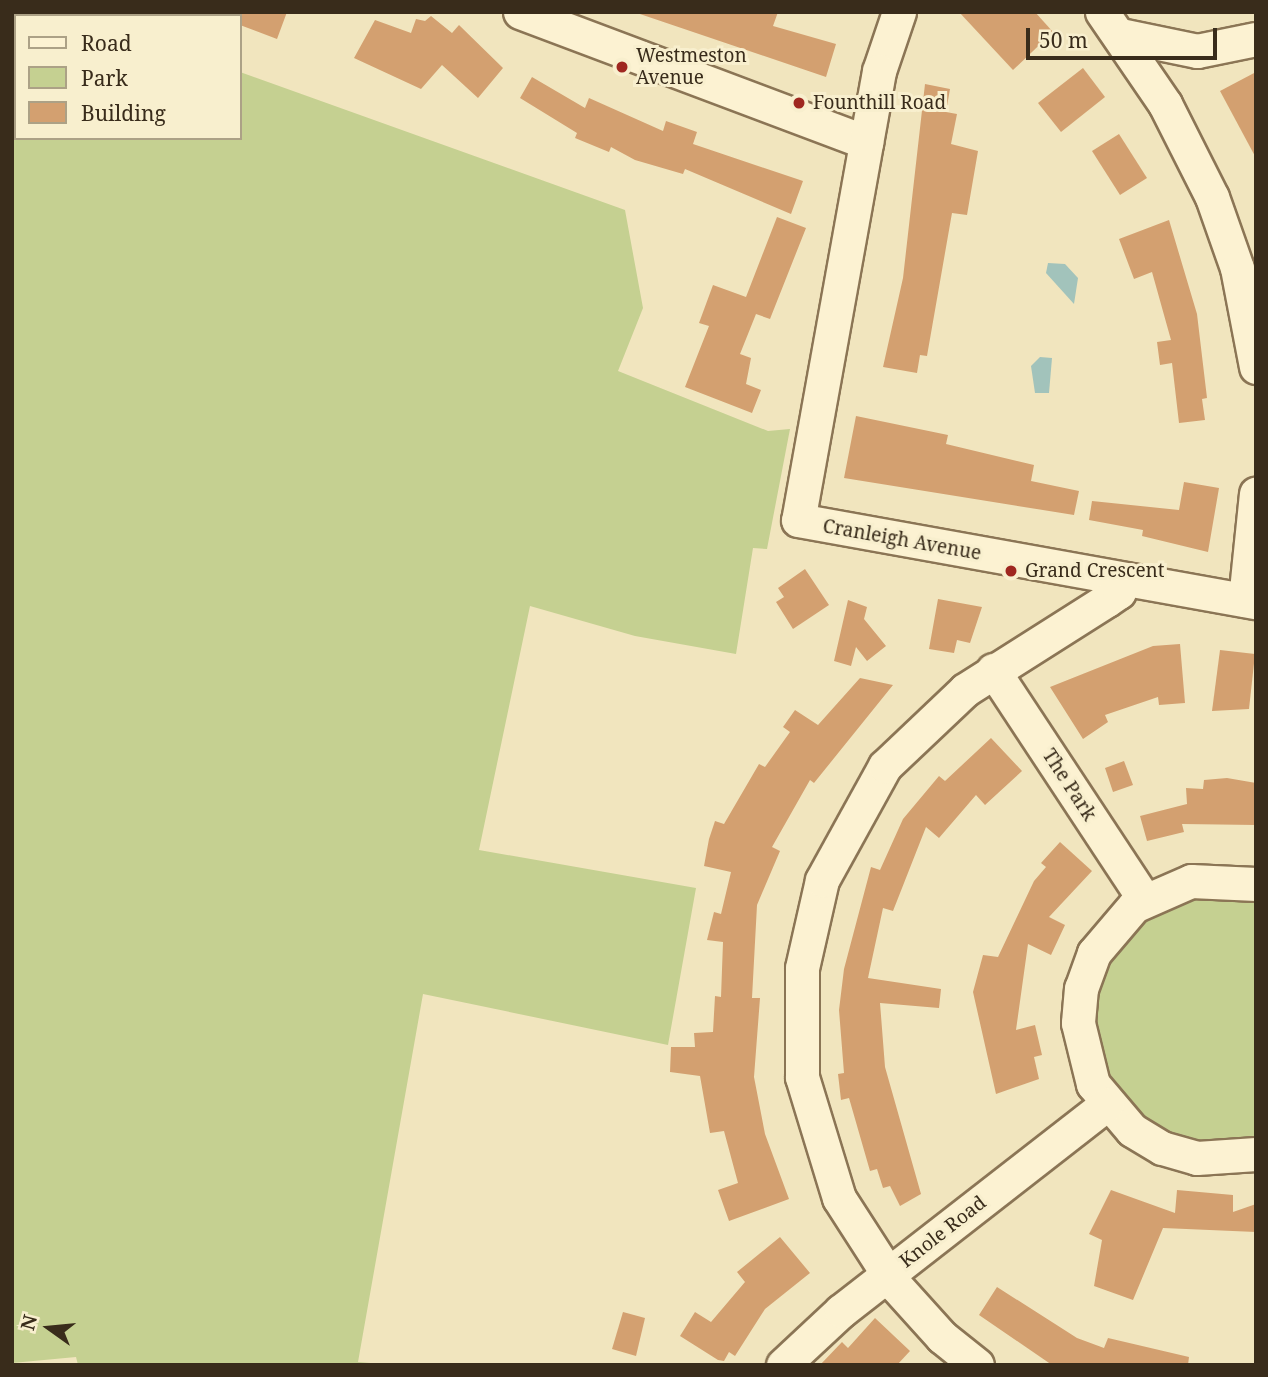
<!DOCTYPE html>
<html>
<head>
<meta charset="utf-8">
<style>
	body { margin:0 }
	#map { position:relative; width:1268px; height:1377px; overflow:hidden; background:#f1e5be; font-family:"Noto Serif",serif }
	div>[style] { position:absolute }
	.green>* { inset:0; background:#c5d091 }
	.water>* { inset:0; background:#a2c3bb }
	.building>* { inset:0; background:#d3a070 }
	.roads { filter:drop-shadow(2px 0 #8b7555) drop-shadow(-2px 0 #8b7555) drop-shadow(0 2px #8b7555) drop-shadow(0 -2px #8b7555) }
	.minor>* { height:33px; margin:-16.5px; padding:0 16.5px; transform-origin:16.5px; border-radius:16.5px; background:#fcf2d2 }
	.dots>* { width:19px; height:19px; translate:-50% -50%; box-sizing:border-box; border:4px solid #f8efce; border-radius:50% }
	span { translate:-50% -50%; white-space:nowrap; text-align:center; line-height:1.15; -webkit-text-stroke:6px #f8efce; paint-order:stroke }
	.poi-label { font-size:19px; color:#392c1b }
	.left { translate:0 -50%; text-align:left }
	.street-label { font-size:19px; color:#392c1b }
	.frame { position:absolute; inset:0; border:14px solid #392c1b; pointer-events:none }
	.legend { position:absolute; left:14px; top:14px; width:228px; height:126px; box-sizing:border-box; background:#f8efce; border:2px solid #aca186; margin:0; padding:9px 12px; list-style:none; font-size:21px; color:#392c1b }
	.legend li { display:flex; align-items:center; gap:14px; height:35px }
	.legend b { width:35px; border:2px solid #aca186 }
	.north { position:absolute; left:14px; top:1293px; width:70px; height:70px; -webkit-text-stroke:5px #f8efce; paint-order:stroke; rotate:285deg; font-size:19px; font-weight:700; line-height:28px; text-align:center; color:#392c1b }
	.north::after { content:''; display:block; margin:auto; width:24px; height:32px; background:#392c1b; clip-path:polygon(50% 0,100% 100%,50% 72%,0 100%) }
	.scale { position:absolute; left:1026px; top:28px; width:191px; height:32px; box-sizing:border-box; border:4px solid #392c1b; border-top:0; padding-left:9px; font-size:21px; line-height:24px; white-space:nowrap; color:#392c1b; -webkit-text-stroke:5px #f8efce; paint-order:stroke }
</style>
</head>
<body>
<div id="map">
	<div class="green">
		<div style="clip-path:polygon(12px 12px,83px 16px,16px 16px,16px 138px,240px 138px,240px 72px,625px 210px,643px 308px,618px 371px,768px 431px,790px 429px,767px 549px,753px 548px,736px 654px,635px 636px,530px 606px,479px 850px,696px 888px,668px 1045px,423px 994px,358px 1362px,395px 1365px,78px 1365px,76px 1357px,12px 1363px)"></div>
		<div style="clip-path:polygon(1176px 895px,1256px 895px,1256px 1146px,1186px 1148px,1108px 1094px,1087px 1002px,1117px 936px)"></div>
	</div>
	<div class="water">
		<div style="clip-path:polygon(1048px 263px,1065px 264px,1078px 278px,1074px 304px,1046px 273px)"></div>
		<div style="clip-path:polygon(1040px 357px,1052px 358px,1049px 393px,1035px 393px,1031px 366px)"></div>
	</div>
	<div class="building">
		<div style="clip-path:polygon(287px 12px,277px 39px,240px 25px,240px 16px,211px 14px)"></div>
		<div style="clip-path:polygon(634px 12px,778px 12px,773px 26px,836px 44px,826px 77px)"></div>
		<div style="clip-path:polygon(959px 12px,1035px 12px,1053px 32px,1013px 70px)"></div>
		<div style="clip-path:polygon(431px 16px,452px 33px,459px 25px,503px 68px,478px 98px,442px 65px,421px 89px,354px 58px,375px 20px,411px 33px,416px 19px,425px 21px)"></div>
		<div style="clip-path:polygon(1083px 68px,1105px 97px,1061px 132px,1038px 103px)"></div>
		<div style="clip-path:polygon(1256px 72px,1256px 158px,1220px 91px)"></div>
		<div style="clip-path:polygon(532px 77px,585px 108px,589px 98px,663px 131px,666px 121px,697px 132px,693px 144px,803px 181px,791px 214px,685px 169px,683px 174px,635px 160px,611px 147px,609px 152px,575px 138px,577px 133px,520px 98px)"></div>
		<div style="clip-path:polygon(925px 84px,950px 89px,946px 112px,957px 114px,951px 144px,978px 151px,967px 215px,952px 213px,927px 356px,920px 355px,917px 373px,883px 367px,903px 278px)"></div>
		<div style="clip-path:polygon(1119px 134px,1147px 178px,1120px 195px,1092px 151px)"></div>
		<div style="clip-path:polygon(777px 217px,806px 228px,770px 319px,756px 314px,740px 354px,751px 358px,746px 384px,761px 390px,752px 413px,685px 387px,709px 326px,699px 323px,713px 285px,746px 297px)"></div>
		<div style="clip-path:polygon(1169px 220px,1197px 314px,1207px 398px,1202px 399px,1205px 420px,1179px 423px,1172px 363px,1160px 365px,1157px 342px,1171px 340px,1152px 272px,1134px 279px,1119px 239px)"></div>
		<div style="clip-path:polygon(856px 416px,948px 435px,946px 444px,1034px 465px,1031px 481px,1079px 491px,1074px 515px,844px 478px)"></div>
		<div style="clip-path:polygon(1184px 482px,1219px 488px,1208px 552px,1142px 536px,1143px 530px,1089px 520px,1092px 501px,1179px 510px)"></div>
		<div style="clip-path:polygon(805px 569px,829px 605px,793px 629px,776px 602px,784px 597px,778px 588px)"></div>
		<div style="clip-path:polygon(938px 599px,982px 607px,970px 643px,957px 640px,954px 653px,929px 649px)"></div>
		<div style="clip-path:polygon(848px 600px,867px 607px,864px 619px,886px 646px,867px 661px,856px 647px,851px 666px,834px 661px)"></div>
		<div style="clip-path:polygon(1180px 644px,1185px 703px,1159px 705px,1158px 697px,1105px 715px,1108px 722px,1083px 739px,1050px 687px,1153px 646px)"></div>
		<div style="clip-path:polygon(1220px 650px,1255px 654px,1249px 709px,1212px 711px)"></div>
		<div style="clip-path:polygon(860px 678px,893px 685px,814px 783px,810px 780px,772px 847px,780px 851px,757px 905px,752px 998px,760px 998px,754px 1077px,765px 1134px,789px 1199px,729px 1221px,718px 1190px,738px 1183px,724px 1131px,710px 1133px,700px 1076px,670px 1072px,671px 1047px,695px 1047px,694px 1033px,713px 1032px,715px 996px,721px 997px,723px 942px,707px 940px,714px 912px,721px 914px,731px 872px,704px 866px,709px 839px,715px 821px,724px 824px,759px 764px,765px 767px,790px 732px,783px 727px,795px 710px,818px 725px)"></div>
		<div style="clip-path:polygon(991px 738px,1022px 771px,985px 805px,976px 795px,939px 838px,926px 827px,893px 911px,883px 908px,868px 978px,941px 989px,939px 1008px,880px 1003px,885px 1067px,921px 1194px,900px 1206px,890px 1186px,883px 1188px,877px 1169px,870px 1171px,849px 1098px,841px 1100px,838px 1074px,844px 1073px,839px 1010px,844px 969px,871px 867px,880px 870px,903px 819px,939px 776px,945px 781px)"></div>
		<div style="clip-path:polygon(1124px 761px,1133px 785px,1113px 792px,1105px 768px)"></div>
		<div style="clip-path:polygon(1227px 778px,1256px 783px,1256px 825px,1182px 824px,1184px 832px,1147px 841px,1140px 816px,1187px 804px,1186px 788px,1203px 789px,1204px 780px)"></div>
		<div style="clip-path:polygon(1060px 842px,1092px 871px,1049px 917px,1065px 925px,1051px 955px,1028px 944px,1016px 1030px,1035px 1025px,1042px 1055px,1034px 1057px,1039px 1079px,996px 1094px,973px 992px,983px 955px,998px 957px,1034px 881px,1046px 867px,1041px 863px)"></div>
		<div style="clip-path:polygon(1111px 1190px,1175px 1213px,1177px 1190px,1233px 1195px,1233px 1212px,1256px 1204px,1256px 1232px,1163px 1228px,1133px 1300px,1094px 1286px,1102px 1240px,1089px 1234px)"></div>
		<div style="clip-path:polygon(780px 1237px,810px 1273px,765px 1309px,735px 1356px,729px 1352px,724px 1361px,718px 1360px,680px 1336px,695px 1312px,711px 1322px,745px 1282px,737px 1272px)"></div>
		<div style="clip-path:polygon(997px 1287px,1077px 1338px,1104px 1348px,1108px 1338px,1189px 1357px,1188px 1365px,1052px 1365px,979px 1315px)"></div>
		<div style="clip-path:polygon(623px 1312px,645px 1318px,636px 1356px,612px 1349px)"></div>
		<div style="clip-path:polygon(875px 1318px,910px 1351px,897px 1365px,820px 1365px,842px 1342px,848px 1348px)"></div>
	</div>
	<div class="roads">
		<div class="minor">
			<div style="left:520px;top:12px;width:370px;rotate:20.6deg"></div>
			<div style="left:899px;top:12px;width:62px;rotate:108.7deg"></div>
			<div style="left:879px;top:71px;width:456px;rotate:100.2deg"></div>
			<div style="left:798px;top:520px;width:465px;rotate:10.2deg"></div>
			<div style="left:1102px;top:12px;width:112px;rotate:55.6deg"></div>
			<div style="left:1165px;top:104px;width:104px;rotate:63.2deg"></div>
			<div style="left:1212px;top:197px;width:75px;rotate:70.6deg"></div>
			<div style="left:1237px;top:268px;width:101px;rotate:79.1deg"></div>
			<div style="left:1120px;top:35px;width:79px;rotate:11.7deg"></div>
			<div style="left:1197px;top:51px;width:60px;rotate:-11.5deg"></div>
			<div style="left:1245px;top:600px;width:107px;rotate:-84.1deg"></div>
			<div style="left:993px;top:670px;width:274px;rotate:56.6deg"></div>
			<div style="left:1256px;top:884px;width:65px;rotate:-177.4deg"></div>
			<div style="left:1191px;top:881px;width:62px;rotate:156.3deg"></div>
			<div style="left:1134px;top:906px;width:62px;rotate:130.4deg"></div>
			<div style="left:1094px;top:953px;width:37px;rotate:110deg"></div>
			<div style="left:1081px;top:988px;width:35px;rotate:95deg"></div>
			<div style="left:1078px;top:1023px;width:63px;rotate:76.2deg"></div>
			<div style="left:1093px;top:1084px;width:60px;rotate:49.7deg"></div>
			<div style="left:1132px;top:1130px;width:35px;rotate:31deg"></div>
			<div style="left:1162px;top:1148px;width:36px;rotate:16deg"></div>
			<div style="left:1197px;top:1158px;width:59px;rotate:-3.9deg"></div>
			<div style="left:783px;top:1365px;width:79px;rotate:-43deg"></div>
			<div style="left:841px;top:1311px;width:337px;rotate:-37.9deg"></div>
			<div style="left:977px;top:1365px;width:45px;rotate:-141.3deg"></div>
			<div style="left:942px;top:1337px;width:70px;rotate:-132.1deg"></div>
			<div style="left:895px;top:1285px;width:103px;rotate:-122.8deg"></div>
			<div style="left:839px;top:1198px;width:127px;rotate:-107deg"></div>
			<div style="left:802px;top:1077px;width:109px;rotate:-90deg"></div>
			<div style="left:802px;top:968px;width:90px;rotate:-77.2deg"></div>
			<div style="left:822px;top:880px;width:130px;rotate:-61.1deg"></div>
			<div style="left:885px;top:766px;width:110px;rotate:-43.5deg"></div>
			<div style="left:965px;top:690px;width:168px;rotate:-32.4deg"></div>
			<div style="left:1107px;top:600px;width:14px;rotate:-34deg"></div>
			<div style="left:1119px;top:592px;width:12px;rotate:-81deg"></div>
		</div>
	</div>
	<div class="dots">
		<div style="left:622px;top:67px;background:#9f2720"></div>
		<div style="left:799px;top:103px;background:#9f2720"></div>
		<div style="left:1011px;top:571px;background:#9f2720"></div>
	</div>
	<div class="poi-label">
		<span class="left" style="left:636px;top:67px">Westmeston<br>Avenue</span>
		<span class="left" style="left:813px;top:103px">Founthill Road</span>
		<span class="left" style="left:1025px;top:571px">Grand Crescent</span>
	</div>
	<div class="street-label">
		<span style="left:902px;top:540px;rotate:10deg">Cranleigh Avenue</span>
		<span style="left:1069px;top:785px;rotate:57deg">The Park</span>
		<span style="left:943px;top:1232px;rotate:-38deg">Knole Road</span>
	</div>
	<div class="frame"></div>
	<ul class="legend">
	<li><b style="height:9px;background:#fcf2d2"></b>Road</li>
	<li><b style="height:19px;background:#c5d091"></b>Park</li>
	<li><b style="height:19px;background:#d3a070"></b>Building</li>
	</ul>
	<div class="north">N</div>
	<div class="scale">50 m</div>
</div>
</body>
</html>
